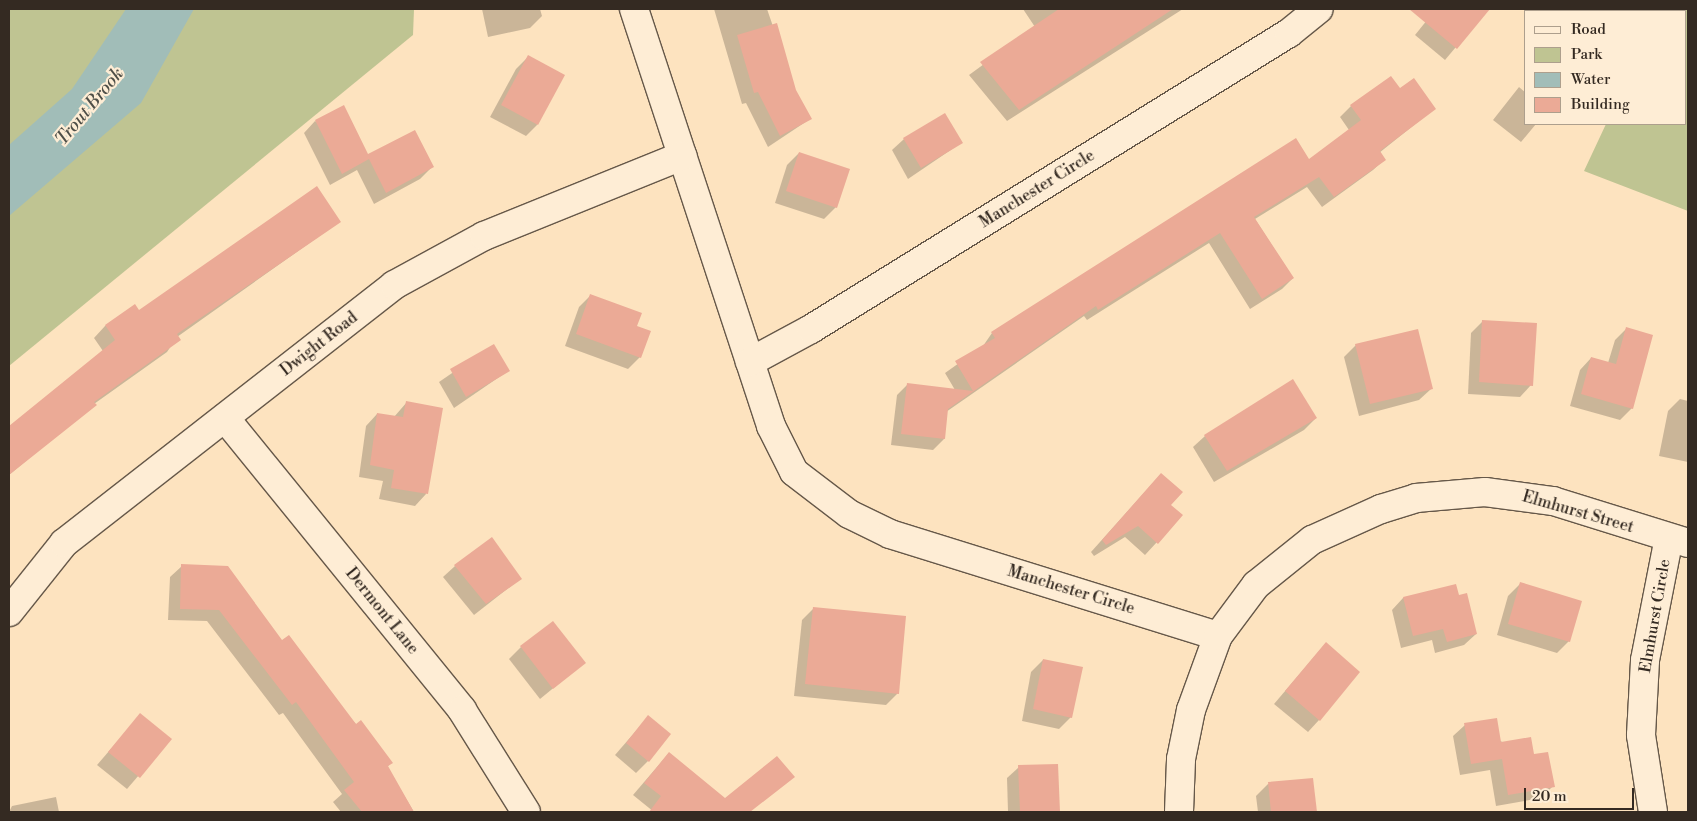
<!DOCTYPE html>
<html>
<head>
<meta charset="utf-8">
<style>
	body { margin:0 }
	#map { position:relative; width:1697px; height:821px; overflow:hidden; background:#fde3bf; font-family:"Libre Bodoni",serif }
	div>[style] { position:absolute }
	.green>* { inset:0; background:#bfc492 }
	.water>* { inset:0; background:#a1bdb8 }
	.shadow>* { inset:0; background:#0003 }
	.building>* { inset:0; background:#ebaa96 }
	.roads { filter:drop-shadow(1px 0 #665849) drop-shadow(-1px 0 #665849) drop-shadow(0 1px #665849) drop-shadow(0 -1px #665849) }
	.minor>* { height:28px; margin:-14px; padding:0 14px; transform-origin:14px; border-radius:14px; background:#feedd5 }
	span { translate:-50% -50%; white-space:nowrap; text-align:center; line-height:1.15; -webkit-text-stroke:4.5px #feedd5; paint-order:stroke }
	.street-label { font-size:16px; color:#342a22 }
	.water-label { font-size:18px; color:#4f4f48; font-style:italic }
	.frame { position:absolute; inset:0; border:10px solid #342a22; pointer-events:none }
	.legend { position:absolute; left:1524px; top:10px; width:162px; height:115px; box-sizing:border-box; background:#feedd5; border:1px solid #ad9f8d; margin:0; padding:6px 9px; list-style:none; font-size:15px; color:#342a22 }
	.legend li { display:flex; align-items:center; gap:10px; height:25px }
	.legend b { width:25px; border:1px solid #ad9f8d }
	.scale { position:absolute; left:1524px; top:788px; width:110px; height:22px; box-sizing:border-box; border:2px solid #342a22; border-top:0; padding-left:6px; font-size:15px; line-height:18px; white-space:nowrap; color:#342a22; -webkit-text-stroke:4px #feedd5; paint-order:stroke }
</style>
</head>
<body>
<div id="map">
	<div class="green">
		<div style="clip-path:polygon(9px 9px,414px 9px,413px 35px,9px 366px)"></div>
		<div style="clip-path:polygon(1660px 9px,1688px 9px,1688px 211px,1584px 171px,1606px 124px,1686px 124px,1686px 11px)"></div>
	</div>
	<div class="water">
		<div style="clip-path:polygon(126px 9px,194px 9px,141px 103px,9px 216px,9px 145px,72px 89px)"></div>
	</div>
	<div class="shadow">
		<div style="clip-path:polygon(482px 9px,540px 9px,542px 16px,530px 28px,488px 37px)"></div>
		<div style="clip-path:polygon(714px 9px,767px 9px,795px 90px,810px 119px,768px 147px,746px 103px,742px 104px)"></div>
		<div style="clip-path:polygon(1023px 9px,1079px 9px,1084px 16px,1095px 9px,1183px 9px,1007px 121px,969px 75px,1035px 27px)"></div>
		<div style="clip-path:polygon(1436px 9px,1488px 9px,1445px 60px,1415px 35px)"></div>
		<div style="clip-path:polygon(528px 57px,537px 125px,526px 136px,490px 117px,516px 69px)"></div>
		<div style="clip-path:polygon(1519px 87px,1526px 93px,1526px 124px,1536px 124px,1521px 142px,1493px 120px)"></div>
		<div style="clip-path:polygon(1400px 90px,1434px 109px,1379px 153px,1384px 160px,1373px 170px,1322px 207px,1307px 187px,1255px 219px,1293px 278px,1282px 289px,1250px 309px,1209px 243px,1087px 320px,1084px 316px,946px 412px,944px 439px,933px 450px,891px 445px,897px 395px,908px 384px,955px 390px,945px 373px,983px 346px,992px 333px,1308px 161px,1349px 130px,1340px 117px,1351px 106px)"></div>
		<div style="clip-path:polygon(315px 121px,368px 155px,432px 167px,420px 179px,374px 204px,357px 170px,330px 185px,304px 133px)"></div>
		<div style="clip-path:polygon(904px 139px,961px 143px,908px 179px,892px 150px)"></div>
		<div style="clip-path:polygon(799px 153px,836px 207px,824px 219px,775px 203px,787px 165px)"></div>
		<div style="clip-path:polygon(339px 222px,177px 337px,167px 352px,94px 404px,9px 475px,9px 437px,40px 437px,103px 351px,94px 338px,105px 326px,135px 306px,139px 312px)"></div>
		<div style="clip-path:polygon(591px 295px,636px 326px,640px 357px,628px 369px,565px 346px,579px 307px)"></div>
		<div style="clip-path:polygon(1483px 321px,1531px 385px,1520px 397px,1468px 394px,1471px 333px)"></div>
		<div style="clip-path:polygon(1627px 328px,1632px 408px,1620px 420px,1570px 406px,1580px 370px,1591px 358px,1608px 363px,1615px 340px)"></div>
		<div style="clip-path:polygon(493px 345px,508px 371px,454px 408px,439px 382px)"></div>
		<div style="clip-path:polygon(1356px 345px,1431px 389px,1419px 400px,1359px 416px,1344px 357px)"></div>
		<div style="clip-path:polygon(1680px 399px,1688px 401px,1688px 462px,1659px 456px,1668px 411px)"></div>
		<div style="clip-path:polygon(407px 402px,426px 494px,415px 506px,379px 499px,383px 481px,359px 477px,366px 426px,377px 414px,394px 417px)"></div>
		<div style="clip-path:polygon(1316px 418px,1304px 430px,1214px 482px,1193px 447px,1205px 436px)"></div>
		<div style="clip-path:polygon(1161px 474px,1169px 505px,1181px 516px,1145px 555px,1125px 537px,1094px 556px,1091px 552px)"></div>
		<div style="clip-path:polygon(182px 566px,282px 642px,391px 763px,387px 767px,414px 812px,341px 812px,333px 802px,342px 794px,283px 713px,279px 715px,207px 621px,168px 620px,170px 577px)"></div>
		<div style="clip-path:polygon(455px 566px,520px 579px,474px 615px,443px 577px)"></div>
		<div style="clip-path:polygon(1520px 584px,1569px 641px,1557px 653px,1497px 635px,1508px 596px)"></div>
		<div style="clip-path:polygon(1458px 597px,1476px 634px,1464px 645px,1435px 653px,1432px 640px,1401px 648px,1392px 610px,1403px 598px)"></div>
		<div style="clip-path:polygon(814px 608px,898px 693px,886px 705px,794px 696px,802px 620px)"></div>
		<div style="clip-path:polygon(1326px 643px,1319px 720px,1308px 732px,1274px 704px)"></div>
		<div style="clip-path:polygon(521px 647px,584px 663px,540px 699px,509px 659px)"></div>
		<div style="clip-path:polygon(1043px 660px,1071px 717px,1059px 729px,1022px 721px,1031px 672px)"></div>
		<div style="clip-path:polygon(140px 715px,170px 739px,127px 789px,97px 765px)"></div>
		<div style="clip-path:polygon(648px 717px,648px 761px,636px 773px,615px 755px)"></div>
		<div style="clip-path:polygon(1465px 725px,1533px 756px,1553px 786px,1541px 798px,1496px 806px,1490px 770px,1460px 775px,1453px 736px)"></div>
		<div style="clip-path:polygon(669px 753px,710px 787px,689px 812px,654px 812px,633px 795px)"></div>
		<div style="clip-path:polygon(1057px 765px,1059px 812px,1008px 812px,1007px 778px,1019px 767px)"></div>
		<div style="clip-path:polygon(1312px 780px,1315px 812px,1258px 812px,1256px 796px,1268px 784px)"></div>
		<div style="clip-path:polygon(56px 797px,59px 812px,9px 812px,12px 806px)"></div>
	</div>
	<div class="building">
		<div style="clip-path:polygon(1059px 9px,1173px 9px,1019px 110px,980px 62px)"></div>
		<div style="clip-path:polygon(1409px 9px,1490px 9px,1457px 49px)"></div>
		<div style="clip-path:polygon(777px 23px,796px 90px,812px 119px,780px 136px,758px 92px,754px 93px,737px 35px)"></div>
		<div style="clip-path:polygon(528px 55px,565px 75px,538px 125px,501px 105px)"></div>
		<div style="clip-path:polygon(1391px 76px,1400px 88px,1414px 78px,1436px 109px,1380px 151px,1386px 160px,1334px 197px,1319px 177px,1254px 217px,1294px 278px,1262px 299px,1220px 233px,1098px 310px,1096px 306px,948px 409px,945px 439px,901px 434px,907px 383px,973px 391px,955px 361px,995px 338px,991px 332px,1296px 138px,1309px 159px,1361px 120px,1350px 105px)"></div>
		<div style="clip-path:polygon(344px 105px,368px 154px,415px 130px,434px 167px,386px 193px,369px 159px,342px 174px,315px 120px)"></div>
		<div style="clip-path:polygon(945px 113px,963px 143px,921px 168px,903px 138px)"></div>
		<div style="clip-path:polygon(799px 152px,850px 169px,837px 208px,786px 191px)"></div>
		<div style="clip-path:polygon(317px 186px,341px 222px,177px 334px,181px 340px,94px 402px,97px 405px,9px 475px,9px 426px,115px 340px,105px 325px,135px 304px,139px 310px)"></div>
		<div style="clip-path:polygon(590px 294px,642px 313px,637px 326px,651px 331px,641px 358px,576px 334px)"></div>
		<div style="clip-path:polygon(1482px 320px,1537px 323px,1533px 386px,1479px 382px)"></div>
		<div style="clip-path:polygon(1626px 327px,1653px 335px,1633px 409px,1581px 394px,1591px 357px,1616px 364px)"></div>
		<div style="clip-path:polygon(1418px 329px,1433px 389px,1370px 404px,1355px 344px)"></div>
		<div style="clip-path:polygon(494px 344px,510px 371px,466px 397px,450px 369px)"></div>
		<div style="clip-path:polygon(1293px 379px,1317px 418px,1227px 471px,1204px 435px)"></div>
		<div style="clip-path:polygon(406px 401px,443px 408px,428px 494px,391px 488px,394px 470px,370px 465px,377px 413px,403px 417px)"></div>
		<div style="clip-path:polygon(1161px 473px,1183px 492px,1171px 505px,1183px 515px,1158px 544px,1138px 526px,1106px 545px,1102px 540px)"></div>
		<div style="clip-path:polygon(492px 537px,522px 579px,486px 604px,454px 565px)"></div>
		<div style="clip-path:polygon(181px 564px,228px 566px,282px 640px,289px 635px,356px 724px,361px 720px,393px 763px,388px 766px,414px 812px,362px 812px,344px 790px,354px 782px,296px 702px,292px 705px,219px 610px,180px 609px)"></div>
		<div style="clip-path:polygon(1520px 582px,1582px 601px,1570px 642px,1508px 624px)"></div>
		<div style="clip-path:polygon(1456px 584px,1459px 595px,1467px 593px,1477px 634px,1447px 642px,1443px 629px,1413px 636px,1403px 597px)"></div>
		<div style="clip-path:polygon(813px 607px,906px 616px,899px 694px,805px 684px)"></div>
		<div style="clip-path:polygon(553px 621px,586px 663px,553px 689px,520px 646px)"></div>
		<div style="clip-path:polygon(1326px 642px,1360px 672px,1320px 721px,1285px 691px)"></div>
		<div style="clip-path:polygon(1043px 659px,1083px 667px,1072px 718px,1033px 709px)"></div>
		<div style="clip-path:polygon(140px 713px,172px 739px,140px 778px,108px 752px)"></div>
		<div style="clip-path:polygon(648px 715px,671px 734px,649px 762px,626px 743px)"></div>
		<div style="clip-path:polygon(1497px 718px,1501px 742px,1531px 737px,1534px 754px,1548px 752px,1555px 787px,1508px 795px,1502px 759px,1471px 764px,1464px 723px)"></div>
		<div style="clip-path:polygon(669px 752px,725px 798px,777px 756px,795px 777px,750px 812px,649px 812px,661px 796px,644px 783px)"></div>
		<div style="clip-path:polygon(1058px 764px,1060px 812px,1020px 812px,1018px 765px)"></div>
		<div style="clip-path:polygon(1313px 778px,1317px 812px,1271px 812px,1268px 782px)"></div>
	</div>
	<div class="roads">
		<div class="minor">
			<div style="left:634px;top:9px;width:439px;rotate:71.8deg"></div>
			<div style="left:771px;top:426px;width:51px;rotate:63.4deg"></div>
			<div style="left:794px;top:472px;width:69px;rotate:37.4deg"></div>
			<div style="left:849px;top:514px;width:46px;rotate:26deg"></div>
			<div style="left:890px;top:534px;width:343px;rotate:17.3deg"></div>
			<div style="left:750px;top:362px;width:69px;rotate:-28.4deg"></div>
			<div style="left:811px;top:329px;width:562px;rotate:-31.77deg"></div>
			<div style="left:1289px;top:33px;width:38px;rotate:-39deg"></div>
			<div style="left:225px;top:418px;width:376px;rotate:50.9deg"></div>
			<div style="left:462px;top:710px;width:120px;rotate:57.9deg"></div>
			<div style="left:9px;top:612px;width:88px;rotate:-51.4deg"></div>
			<div style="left:64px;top:543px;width:419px;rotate:-38deg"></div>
			<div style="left:394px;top:285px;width:102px;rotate:-28.6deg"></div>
			<div style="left:484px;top:236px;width:214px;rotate:-22deg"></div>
			<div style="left:1179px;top:812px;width:53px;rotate:-87.8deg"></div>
			<div style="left:1181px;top:759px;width:50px;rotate:-78.5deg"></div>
			<div style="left:1191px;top:710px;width:79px;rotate:-70deg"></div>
			<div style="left:1218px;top:636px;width:64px;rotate:-53.3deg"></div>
			<div style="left:1256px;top:585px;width:72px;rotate:-38.8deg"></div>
			<div style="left:1312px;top:540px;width:76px;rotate:-24.2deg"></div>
			<div style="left:1381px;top:509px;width:37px;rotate:-17deg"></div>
			<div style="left:1416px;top:498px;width:69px;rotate:-5deg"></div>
			<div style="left:1485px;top:492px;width:69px;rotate:7.5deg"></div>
			<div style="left:1553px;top:501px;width:141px;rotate:17.3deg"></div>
			<div style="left:1653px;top:812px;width:78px;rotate:-98.9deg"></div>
			<div style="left:1641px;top:735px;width:75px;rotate:-86.9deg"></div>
			<div style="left:1645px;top:660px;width:124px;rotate:-78.9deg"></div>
		</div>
	</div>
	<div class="street-label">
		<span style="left:1037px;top:189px;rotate:-32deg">Manchester Circle</span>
		<span style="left:319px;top:344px;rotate:-38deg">Dwight Road</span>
		<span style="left:1578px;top:512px;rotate:16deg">Elmhurst Street</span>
		<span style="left:1071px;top:590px;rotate:17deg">Manchester Circle</span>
		<span style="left:382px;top:611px;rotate:51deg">Dermont Lane</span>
		<span style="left:1655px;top:616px;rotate:-80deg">Elmhurst Circle</span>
	</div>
	<div class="water-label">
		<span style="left:90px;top:107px;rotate:-50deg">Trout Brook</span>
	</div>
	<div class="frame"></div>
	<ul class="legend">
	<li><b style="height:6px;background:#feedd5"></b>Road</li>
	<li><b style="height:14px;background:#bfc492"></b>Park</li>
	<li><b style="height:14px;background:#a1bdb8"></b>Water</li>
	<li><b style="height:14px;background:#ebaa96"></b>Building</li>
	</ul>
	<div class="scale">20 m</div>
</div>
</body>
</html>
